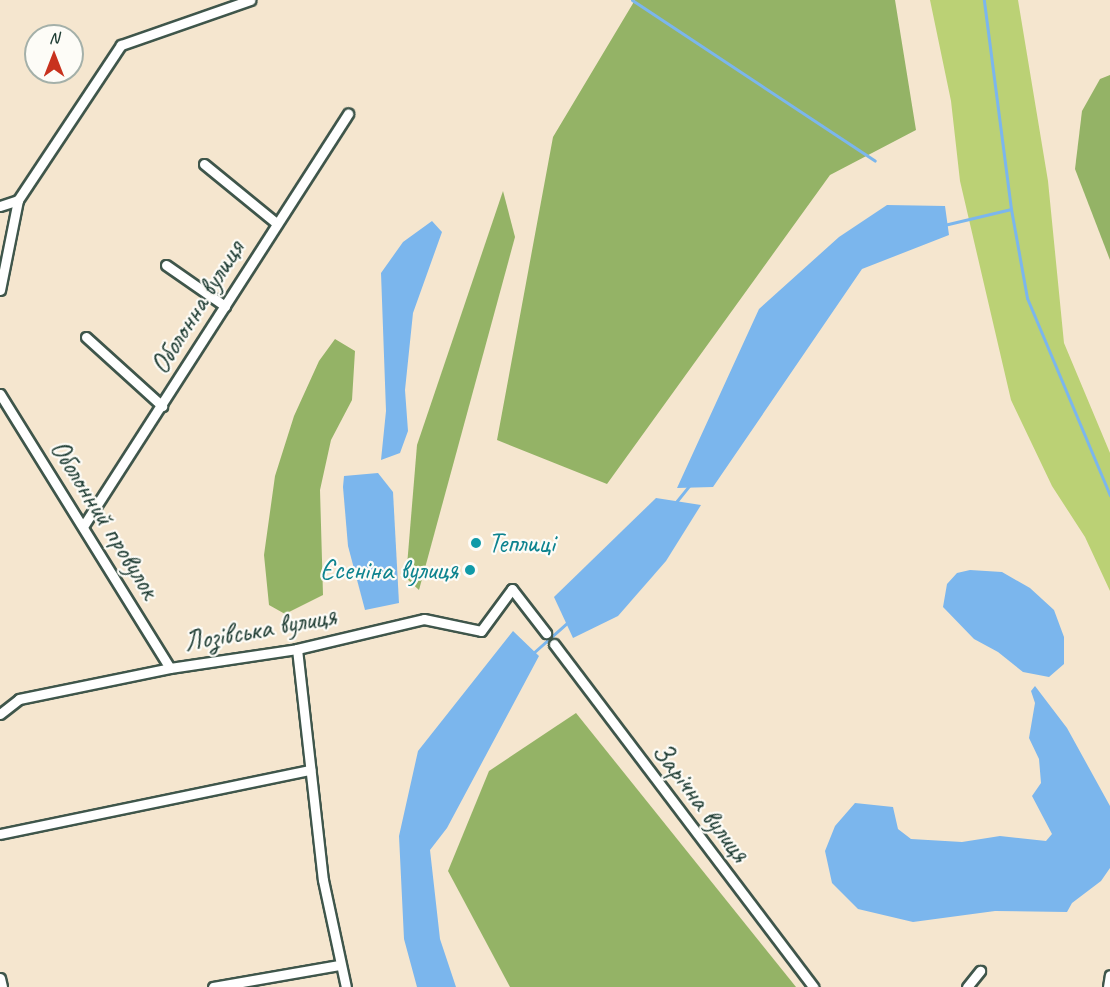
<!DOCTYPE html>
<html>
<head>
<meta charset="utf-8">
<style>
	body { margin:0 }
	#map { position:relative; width:1110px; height:987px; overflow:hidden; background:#f5e6cf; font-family:Caveat,sans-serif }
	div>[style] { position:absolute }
	.green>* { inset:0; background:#bbd175 }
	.forest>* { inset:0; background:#94b366 }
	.water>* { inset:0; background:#7bb6ed }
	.stream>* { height:3px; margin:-1.5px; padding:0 1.5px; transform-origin:1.5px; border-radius:1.5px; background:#7bb6ed }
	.roads { filter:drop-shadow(2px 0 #3f564b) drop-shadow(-2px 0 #3f564b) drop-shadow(0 2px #3f564b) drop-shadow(0 -2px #3f564b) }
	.minor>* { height:9px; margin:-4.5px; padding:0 4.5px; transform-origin:4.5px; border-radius:4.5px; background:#fff }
	.dots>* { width:16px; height:16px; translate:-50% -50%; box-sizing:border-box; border:3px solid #fdfcf7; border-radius:50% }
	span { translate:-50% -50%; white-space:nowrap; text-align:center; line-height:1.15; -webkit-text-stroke:4.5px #fdfcf7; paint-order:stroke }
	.street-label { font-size:28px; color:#1f3d34 }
	.culture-label { font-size:28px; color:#0d838f }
	.left { translate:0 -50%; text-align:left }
	.right { translate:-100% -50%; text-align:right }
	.north { position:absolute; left:24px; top:24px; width:60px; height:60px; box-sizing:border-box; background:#fdfcf7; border:2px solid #a4b0a9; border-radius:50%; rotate:0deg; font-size:16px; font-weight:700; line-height:24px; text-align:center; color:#1f3d34 }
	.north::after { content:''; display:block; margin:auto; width:21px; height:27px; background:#c8321e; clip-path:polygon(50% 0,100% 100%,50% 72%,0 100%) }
</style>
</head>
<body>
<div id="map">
	<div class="green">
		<div style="clip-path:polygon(930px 0,1018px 0,1048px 181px,1064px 343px,1110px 453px,1110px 591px,1085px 537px,1052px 486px,1011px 400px,960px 181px,951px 101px)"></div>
	</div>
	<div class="forest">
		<div style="clip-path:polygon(635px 0,895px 0,916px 130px,830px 175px,607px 484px,497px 440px,553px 137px)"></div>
		<div style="clip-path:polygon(1110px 75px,1110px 260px,1075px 169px,1082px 111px,1100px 79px)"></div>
		<div style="clip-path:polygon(503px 191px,515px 237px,419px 590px,406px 578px,417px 445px)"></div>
		<div style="clip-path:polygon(335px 339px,355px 351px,352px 400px,331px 440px,320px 490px,323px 595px,285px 614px,269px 605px,264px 555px,275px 476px,294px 416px,319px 361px)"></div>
		<div style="clip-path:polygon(576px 713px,796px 987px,510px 987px,448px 871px,489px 771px)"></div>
	</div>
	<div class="water">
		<div style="clip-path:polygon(887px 205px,945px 206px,949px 235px,862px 269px,713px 487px,677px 488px,759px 309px,839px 237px)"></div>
		<div style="clip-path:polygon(432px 221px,442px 232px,413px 313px,405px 390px,408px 431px,400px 453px,381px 460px,386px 411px,381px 273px,403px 242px)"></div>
		<div style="clip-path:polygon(378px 473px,393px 492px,399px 603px,365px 610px,348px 546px,343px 487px,344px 476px)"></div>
		<div style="clip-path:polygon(656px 498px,701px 505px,666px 561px,618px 616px,573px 638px,554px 597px)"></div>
		<div style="clip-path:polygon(970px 570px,1002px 572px,1030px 588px,1054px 610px,1064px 637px,1064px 664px,1049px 677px,1023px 672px,998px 652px,974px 639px,943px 607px,947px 584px,957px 573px)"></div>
		<div style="clip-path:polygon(513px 631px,539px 656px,447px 828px,430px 850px,440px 939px,456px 987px,417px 987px,404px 939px,399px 836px,418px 751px)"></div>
		<div style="clip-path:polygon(1035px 686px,1067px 728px,1110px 806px,1110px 868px,1101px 881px,1072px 903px,1067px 912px,995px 911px,913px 922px,858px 909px,832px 883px,825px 851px,835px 826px,855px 803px,893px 807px,898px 829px,911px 839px,962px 842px,1000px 836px,1046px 841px,1052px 834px,1032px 796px,1041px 783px,1039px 759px,1029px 738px,1035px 703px,1031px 691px)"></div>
	</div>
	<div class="stream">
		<div style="left:632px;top:0;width:291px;rotate:33.5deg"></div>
		<div style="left:1011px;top:209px;width:90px;rotate:79.8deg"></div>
		<div style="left:1027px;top:298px;width:214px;rotate:67.2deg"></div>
		<div style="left:944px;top:225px;width:69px;rotate:-13.4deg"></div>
		<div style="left:1011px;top:209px;width:211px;rotate:-97.4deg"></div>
		<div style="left:676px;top:502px;width:21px;rotate:-51deg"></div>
		<div style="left:532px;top:654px;width:48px;rotate:-41.6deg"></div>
	</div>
	<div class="roads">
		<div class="minor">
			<div style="left:204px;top:164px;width:92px;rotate:39.2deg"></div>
			<div style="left:0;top:206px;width:19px;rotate:-18deg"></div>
			<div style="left:166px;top:265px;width:72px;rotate:34.8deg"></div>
			<div style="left:0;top:290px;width:92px;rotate:-78.7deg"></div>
			<div style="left:18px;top:200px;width:186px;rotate:-56.4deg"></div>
			<div style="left:121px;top:45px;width:137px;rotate:-19.2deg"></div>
			<div style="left:86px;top:337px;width:103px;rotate:42.2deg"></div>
			<div style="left:0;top:394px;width:322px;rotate:58.2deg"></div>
			<div style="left:84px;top:525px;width:489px;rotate:-57.3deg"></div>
			<div style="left:554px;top:644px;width:430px;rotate:52.9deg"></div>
			<div style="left:297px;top:649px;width:232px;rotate:83.6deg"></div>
			<div style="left:323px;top:880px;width:109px;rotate:77.9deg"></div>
			<div style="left:0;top:714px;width:24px;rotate:-38deg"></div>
			<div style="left:19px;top:699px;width:154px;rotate:-11.6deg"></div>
			<div style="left:170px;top:668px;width:128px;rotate:-8.5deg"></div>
			<div style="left:297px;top:649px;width:130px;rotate:-13.3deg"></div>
			<div style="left:424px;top:619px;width:58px;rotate:11.9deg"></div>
			<div style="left:481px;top:631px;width:52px;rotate:-53.6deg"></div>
			<div style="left:512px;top:589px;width:56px;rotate:52.3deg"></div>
			<div style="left:0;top:834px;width:317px;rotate:-11.7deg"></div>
			<div style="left:0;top:978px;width:9px;rotate:77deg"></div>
			<div style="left:213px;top:987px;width:128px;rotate:-9.9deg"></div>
			<div style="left:967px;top:987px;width:21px;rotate:-51deg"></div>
			<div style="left:1108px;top:987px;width:12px;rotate:-81deg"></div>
		</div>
	</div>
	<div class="dots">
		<div style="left:476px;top:543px;background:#0f9aa8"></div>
		<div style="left:470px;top:570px;background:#0f9aa8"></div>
	</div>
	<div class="street-label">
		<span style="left:197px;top:307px;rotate:-58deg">Оболонна вулиця</span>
		<span style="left:105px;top:519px;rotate:58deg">Оболонний провулок</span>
		<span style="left:260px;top:629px;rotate:-10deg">Лозівська вулиця</span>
		<span style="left:701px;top:802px;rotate:53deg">Зарічна вулиця</span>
	</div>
	<div class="culture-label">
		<span class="left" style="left:488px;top:543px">Теплиці</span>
		<span class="right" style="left:458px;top:570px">Єсеніна вулиця</span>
	</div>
	<div class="north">N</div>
</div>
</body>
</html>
